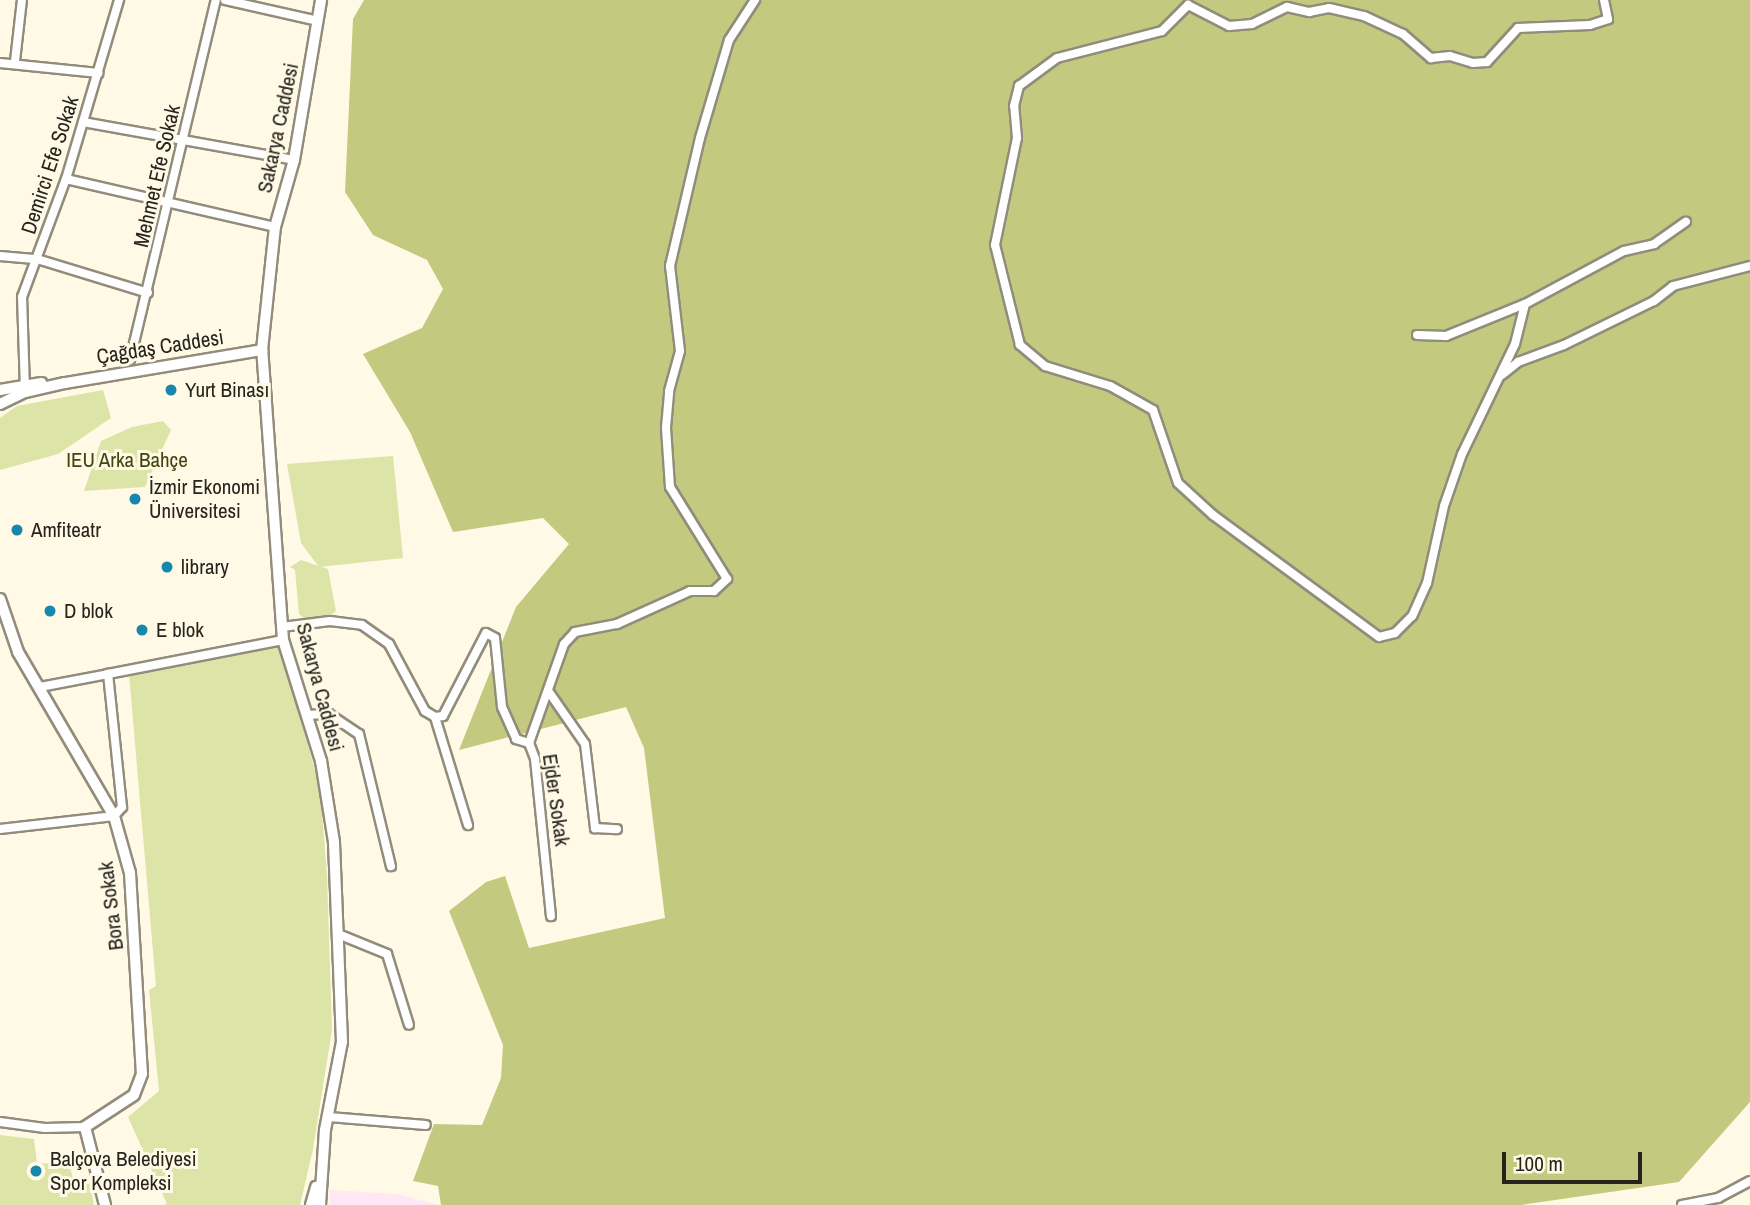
<!DOCTYPE html>
<html>
<head>
<meta charset="utf-8">
<style>
	body { margin:0 }
	#map { position:relative; width:1750px; height:1205px; overflow:hidden; background:#fff9e6; font-family:"Archivo Narrow",sans-serif }
	div>[style] { position:absolute }
	.medical>* { inset:0; background:#ffe7f3 }
	.green>* { inset:0; background:#dde4a8 }
	.forest>* { inset:0; background:#c3ca80 }
	.roads { filter:drop-shadow(2px 0 #918c7b) drop-shadow(-2px 0 #918c7b) drop-shadow(0 2px #918c7b) drop-shadow(0 -2px #918c7b) }
	.minor>* { height:8px; margin:-4px; padding:0 4px; transform-origin:4px; border-radius:4px; background:#fff }
	.tertiary>* { height:10px; margin:-5px; padding:0 5px; transform-origin:5px; border-radius:5px; background:#fff }
	.secondary>* { height:10px; margin:-5px; padding:0 5px; transform-origin:5px; border-radius:5px; background:#fff }
	.dots>* { width:19px; height:19px; translate:-50% -50%; box-sizing:border-box; border:4px solid #fff9e6; border-radius:50% }
	span { translate:-50% -50%; white-space:nowrap; text-align:center; line-height:1.15; -webkit-text-stroke:6px #fff9e6; paint-order:stroke }
	.street-label { font-size:21px; color:#26241d }
	.poi-label { font-size:21px; color:#26241d }
	.left { translate:0 -50%; text-align:left }
	.park-label { font-size:21px; color:#42460d }
	.scale { position:absolute; left:1502px; top:1152px; width:140px; height:32px; box-sizing:border-box; border:4px solid #26241d; border-top:0; padding-left:9px; font-size:21px; line-height:24px; white-space:nowrap; color:#26241d; -webkit-text-stroke:5px #fff9e6; paint-order:stroke }
</style>
</head>
<body>
<div id="map">
	<div class="medical">
		<div style="clip-path:polygon(329px 1190px,397px 1194px,439px 1205px,330px 1205px)"></div>
	</div>
	<div class="green">
		<div style="clip-path:polygon(103px 390px,111px 418px,58px 454px,0 470px,0 418px,17px 406px)"></div>
		<div style="clip-path:polygon(163px 421px,171px 430px,145px 487px,84px 491px,101px 441px,132px 427px)"></div>
		<div style="clip-path:polygon(393px 456px,403px 558px,319px 567px,301px 543px,287px 464px)"></div>
		<div style="clip-path:polygon(301px 560px,328px 569px,336px 611px,329px 617px,305px 619px,299px 614px,295px 570px,290px 567px)"></div>
		<div style="clip-path:polygon(280px 646px,320px 788px,327px 875px,332px 1030px,313px 1149px,300px 1205px,164px 1205px,167px 1204px,128px 1117px,159px 1091px,149px 990px,156px 986px,129px 674px)"></div>
		<div style="clip-path:polygon(0 1135px,34px 1139px,37px 1163px,69px 1164px,73px 1178px,89px 1180px,94px 1205px,0 1205px)"></div>
	</div>
	<div class="forest">
		<div style="clip-path:polygon(364px 0,1750px 0,1750px 1102px,1679px 1182px,1521px 1205px,441px 1205px,438px 1186px,413px 1181px,434px 1124px,482px 1125px,501px 1078px,503px 1045px,449px 911px,486px 882px,505px 876px,529px 948px,665px 918px,644px 748px,626px 707px,459px 750px,516px 607px,569px 544px,543px 518px,453px 532px,410px 432px,363px 354px,422px 328px,443px 289px,427px 260px,373px 235px,345px 192px,353px 19px)"></div>
	</div>
	<div class="roads">
		<div class="minor">
			<div style="left:225px;top:0;width:95px;rotate:12.7deg"></div>
			<div style="left:15px;top:61px;width:61px;rotate:-83.5deg"></div>
			<div style="left:0;top:63px;width:99px;rotate:5.8deg"></div>
			<div style="left:83px;top:122px;width:214px;rotate:10.2deg"></div>
			<div style="left:66px;top:179px;width:214px;rotate:12.9deg"></div>
			<div style="left:0;top:256px;width:37px;rotate:5deg"></div>
			<div style="left:37px;top:259px;width:116px;rotate:17deg"></div>
			<div style="left:1525px;top:304px;width:41px;rotate:104deg"></div>
			<div style="left:1515px;top:344px;width:122px;rotate:115.7deg"></div>
			<div style="left:1462px;top:454px;width:55px;rotate:109.1deg"></div>
			<div style="left:1444px;top:506px;width:79px;rotate:102.4deg"></div>
			<div style="left:1427px;top:583px;width:36px;rotate:114deg"></div>
			<div style="left:1412px;top:616px;width:24px;rotate:135deg"></div>
			<div style="left:1395px;top:633px;width:16px;rotate:166deg"></div>
			<div style="left:1379px;top:637px;width:206px;rotate:-143.7deg"></div>
			<div style="left:1213px;top:515px;width:47px;rotate:-137.6deg"></div>
			<div style="left:1178px;top:483px;width:77px;rotate:-108.9deg"></div>
			<div style="left:1153px;top:410px;width:49px;rotate:-150.8deg"></div>
			<div style="left:1110px;top:386px;width:68px;rotate:-162.9deg"></div>
			<div style="left:1045px;top:366px;width:33px;rotate:-140deg"></div>
			<div style="left:1020px;top:345px;width:103px;rotate:-104deg"></div>
			<div style="left:995px;top:245px;width:109px;rotate:-78.4deg"></div>
			<div style="left:1017px;top:138px;width:32px;rotate:-95deg"></div>
			<div style="left:1014px;top:106px;width:21px;rotate:-76deg"></div>
			<div style="left:1019px;top:86px;width:47px;rotate:-36.4deg"></div>
			<div style="left:1057px;top:58px;width:108px;rotate:-14.4deg"></div>
			<div style="left:1162px;top:31px;width:37px;rotate:-45deg"></div>
			<div style="left:1188px;top:5px;width:46px;rotate:27.1deg"></div>
			<div style="left:1229px;top:26px;width:23px;rotate:-5deg"></div>
			<div style="left:1252px;top:24px;width:39px;rotate:-26deg"></div>
			<div style="left:1287px;top:7px;width:23px;rotate:13deg"></div>
			<div style="left:1309px;top:12px;width:20px;rotate:-11deg"></div>
			<div style="left:1329px;top:8px;width:36px;rotate:13deg"></div>
			<div style="left:1364px;top:16px;width:43px;rotate:24.8deg"></div>
			<div style="left:1403px;top:34px;width:37px;rotate:41deg"></div>
			<div style="left:1431px;top:58px;width:19px;rotate:-6deg"></div>
			<div style="left:1450px;top:56px;width:24px;rotate:17deg"></div>
			<div style="left:1473px;top:63px;width:14px;rotate:-4deg"></div>
			<div style="left:1487px;top:62px;width:46px;rotate:-47.6deg"></div>
			<div style="left:1518px;top:28px;width:72px;rotate:-2.4deg"></div>
			<div style="left:1590px;top:25px;width:19px;rotate:-18deg"></div>
			<div style="left:1608px;top:19px;width:19px;rotate:-102deg"></div>
			<div style="left:1417px;top:335px;width:29px;rotate:2deg"></div>
			<div style="left:1446px;top:336px;width:85px;rotate:-22.1deg"></div>
			<div style="left:1525px;top:304px;width:112px;rotate:-28.2deg"></div>
			<div style="left:1624px;top:251px;width:31px;rotate:-13deg"></div>
			<div style="left:1654px;top:244px;width:39px;rotate:-35deg"></div>
			<div style="left:130px;top:360px;width:370px;rotate:-76.6deg"></div>
			<div style="left:1502px;top:375px;width:21px;rotate:-39deg"></div>
			<div style="left:1518px;top:362px;width:49px;rotate:-20.3deg"></div>
			<div style="left:1564px;top:345px;width:100px;rotate:-26.1deg"></div>
			<div style="left:1654px;top:301px;width:24px;rotate:-38deg"></div>
			<div style="left:1673px;top:286px;width:80px;rotate:-14.6deg"></div>
			<div style="left:25px;top:391px;width:94px;rotate:-91.8deg"></div>
			<div style="left:22px;top:297px;width:126px;rotate:-69.6deg"></div>
			<div style="left:66px;top:179px;width:187px;rotate:-73.5deg"></div>
			<div style="left:282px;top:627px;width:48px;rotate:-7.1deg"></div>
			<div style="left:330px;top:621px;width:32px;rotate:7deg"></div>
			<div style="left:362px;top:625px;width:33px;rotate:35deg"></div>
			<div style="left:389px;top:644px;width:76px;rotate:61.8deg"></div>
			<div style="left:425px;top:711px;width:12px;rotate:31deg"></div>
			<div style="left:435px;top:717px;width:8px;rotate:-7deg"></div>
			<div style="left:443px;top:716px;width:93px;rotate:-62.6deg"></div>
			<div style="left:486px;top:633px;width:10px;rotate:29deg"></div>
			<div style="left:495px;top:638px;width:69px;rotate:84.2deg"></div>
			<div style="left:502px;top:707px;width:35px;rotate:66deg"></div>
			<div style="left:516px;top:739px;width:14px;rotate:17deg"></div>
			<div style="left:529px;top:743px;width:17px;rotate:69deg"></div>
			<div style="left:535px;top:759px;width:158px;rotate:84.2deg"></div>
			<div style="left:40px;top:687px;width:69px;rotate:-10.8deg"></div>
			<div style="left:549px;top:692px;width:63px;rotate:55.3deg"></div>
			<div style="left:585px;top:744px;width:85px;rotate:83.2deg"></div>
			<div style="left:595px;top:828px;width:22px;rotate:3deg"></div>
			<div style="left:307px;top:715px;width:22px;rotate:-3deg"></div>
			<div style="left:329px;top:714px;width:36px;rotate:34deg"></div>
			<div style="left:359px;top:734px;width:136px;rotate:76.4deg"></div>
			<div style="left:435px;top:717px;width:113px;rotate:73deg"></div>
			<div style="left:529px;top:743px;width:105px;rotate:-70.5deg"></div>
			<div style="left:564px;top:644px;width:16px;rotate:-47deg"></div>
			<div style="left:575px;top:632px;width:43px;rotate:-10.8deg"></div>
			<div style="left:617px;top:624px;width:80px;rotate:-24.3deg"></div>
			<div style="left:690px;top:591px;width:24px"></div>
			<div style="left:714px;top:591px;width:18px;rotate:-43deg"></div>
			<div style="left:727px;top:579px;width:108px;rotate:-121.8deg"></div>
			<div style="left:670px;top:487px;width:59px;rotate:-93.9deg"></div>
			<div style="left:666px;top:428px;width:37px;rotate:-85deg"></div>
			<div style="left:669px;top:391px;width:41px;rotate:-74.6deg"></div>
			<div style="left:680px;top:351px;width:86px;rotate:-96.7deg"></div>
			<div style="left:670px;top:266px;width:131px;rotate:-76.8deg"></div>
			<div style="left:700px;top:138px;width:102px;rotate:-73.5deg"></div>
			<div style="left:729px;top:40px;width:48px;rotate:-57deg"></div>
			<div style="left:0;top:829px;width:115px;rotate:-6.5deg"></div>
			<div style="left:114px;top:816px;width:12px;rotate:-48deg"></div>
			<div style="left:122px;top:807px;width:134px;rotate:-96deg"></div>
			<div style="left:108px;top:674px;width:178px;rotate:-11deg"></div>
			<div style="left:338px;top:934px;width:53px;rotate:22.2deg"></div>
			<div style="left:387px;top:954px;width:74px;rotate:72.8deg"></div>
			<div style="left:329px;top:1117px;width:97px;rotate:4.7deg"></div>
			<div style="left:0;top:1122px;width:45px;rotate:7.6deg"></div>
			<div style="left:45px;top:1128px;width:40px;rotate:-1.4deg"></div>
			<div style="left:1682px;top:1205px;width:37px;rotate:-11deg"></div>
			<div style="left:1718px;top:1198px;width:36px;rotate:-28deg"></div>
		</div>
		<div class="tertiary">
			<div style="left:0;top:599px;width:56px;rotate:71.2deg"></div>
			<div style="left:18px;top:652px;width:190px;rotate:59.7deg"></div>
			<div style="left:114px;top:816px;width:59px;rotate:74.3deg"></div>
			<div style="left:130px;top:873px;width:201px;rotate:86.6deg"></div>
			<div style="left:142px;top:1074px;width:22px;rotate:111deg"></div>
			<div style="left:134px;top:1095px;width:59px;rotate:146.9deg"></div>
			<div style="left:85px;top:1127px;width:81px;rotate:75.6deg"></div>
		</div>
		<div class="secondary">
			<div style="left:0;top:390px;width:42px;rotate:-9.7deg"></div>
			<div style="left:0;top:404px;width:28px;rotate:-26deg"></div>
			<div style="left:25px;top:392px;width:41px;rotate:-12.7deg"></div>
			<div style="left:65px;top:383px;width:200px;rotate:-9.5deg"></div>
			<div style="left:311px;top:1205px;width:19px;rotate:-74deg"></div>
			<div style="left:320px;top:1205px;width:75px;rotate:-86.2deg"></div>
			<div style="left:325px;top:1130px;width:90px;rotate:-79.1deg"></div>
			<div style="left:342px;top:1042px;width:200px;rotate:-92.3deg"></div>
			<div style="left:334px;top:842px;width:82px;rotate:-99.1deg"></div>
			<div style="left:321px;top:761px;width:127px;rotate:-107.4deg"></div>
			<div style="left:283px;top:640px;width:291px;rotate:-94.1deg"></div>
			<div style="left:262px;top:350px;width:124px;rotate:-84deg"></div>
			<div style="left:275px;top:227px;width:70px;rotate:-74.2deg"></div>
			<div style="left:294px;top:160px;width:162px;rotate:-80.4deg"></div>
		</div>
	</div>
	<div class="dots">
		<div style="left:171px;top:390px;background:#1687ad"></div>
		<div style="left:135px;top:499px;background:#1687ad"></div>
		<div style="left:17px;top:530px;background:#1687ad"></div>
		<div style="left:167px;top:567px;background:#1687ad"></div>
		<div style="left:50px;top:611px;background:#1687ad"></div>
		<div style="left:142px;top:630px;background:#1687ad"></div>
		<div style="left:36px;top:1171px;background:#1687ad"></div>
	</div>
	<div class="street-label">
		<span style="left:278px;top:128px;rotate:-78deg">Sakarya Caddesi</span>
		<span style="left:50px;top:165px;rotate:-72deg">Demirci Efe Sokak</span>
		<span style="left:157px;top:176px;rotate:-77deg">Mehmet Efe Sokak</span>
		<span style="left:160px;top:347px;rotate:-9deg">Çağdaş Caddesi</span>
		<span style="left:320px;top:687px;rotate:75deg">Sakarya Caddesi</span>
		<span style="left:556px;top:800px;rotate:82deg">Ejder Sokak</span>
		<span style="left:111px;top:906px;rotate:-97deg">Bora Sokak</span>
	</div>
	<div class="poi-label">
		<span class="left" style="left:185px;top:390px">Yurt Binası</span>
		<span class="left" style="left:149px;top:499px">İzmir Ekonomi<br>Üniversitesi</span>
		<span class="left" style="left:31px;top:530px">Amfiteatr</span>
		<span class="left" style="left:181px;top:567px">library</span>
		<span class="left" style="left:64px;top:611px">D blok</span>
		<span class="left" style="left:156px;top:630px">E blok</span>
		<span class="left" style="left:50px;top:1171px">Balçova Belediyesi<br>Spor Kompleksi</span>
	</div>
	<div class="park-label">
		<span style="left:127px;top:460px">IEU Arka Bahçe</span>
	</div>
	<div class="scale">100 m</div>
</div>
</body>
</html>
